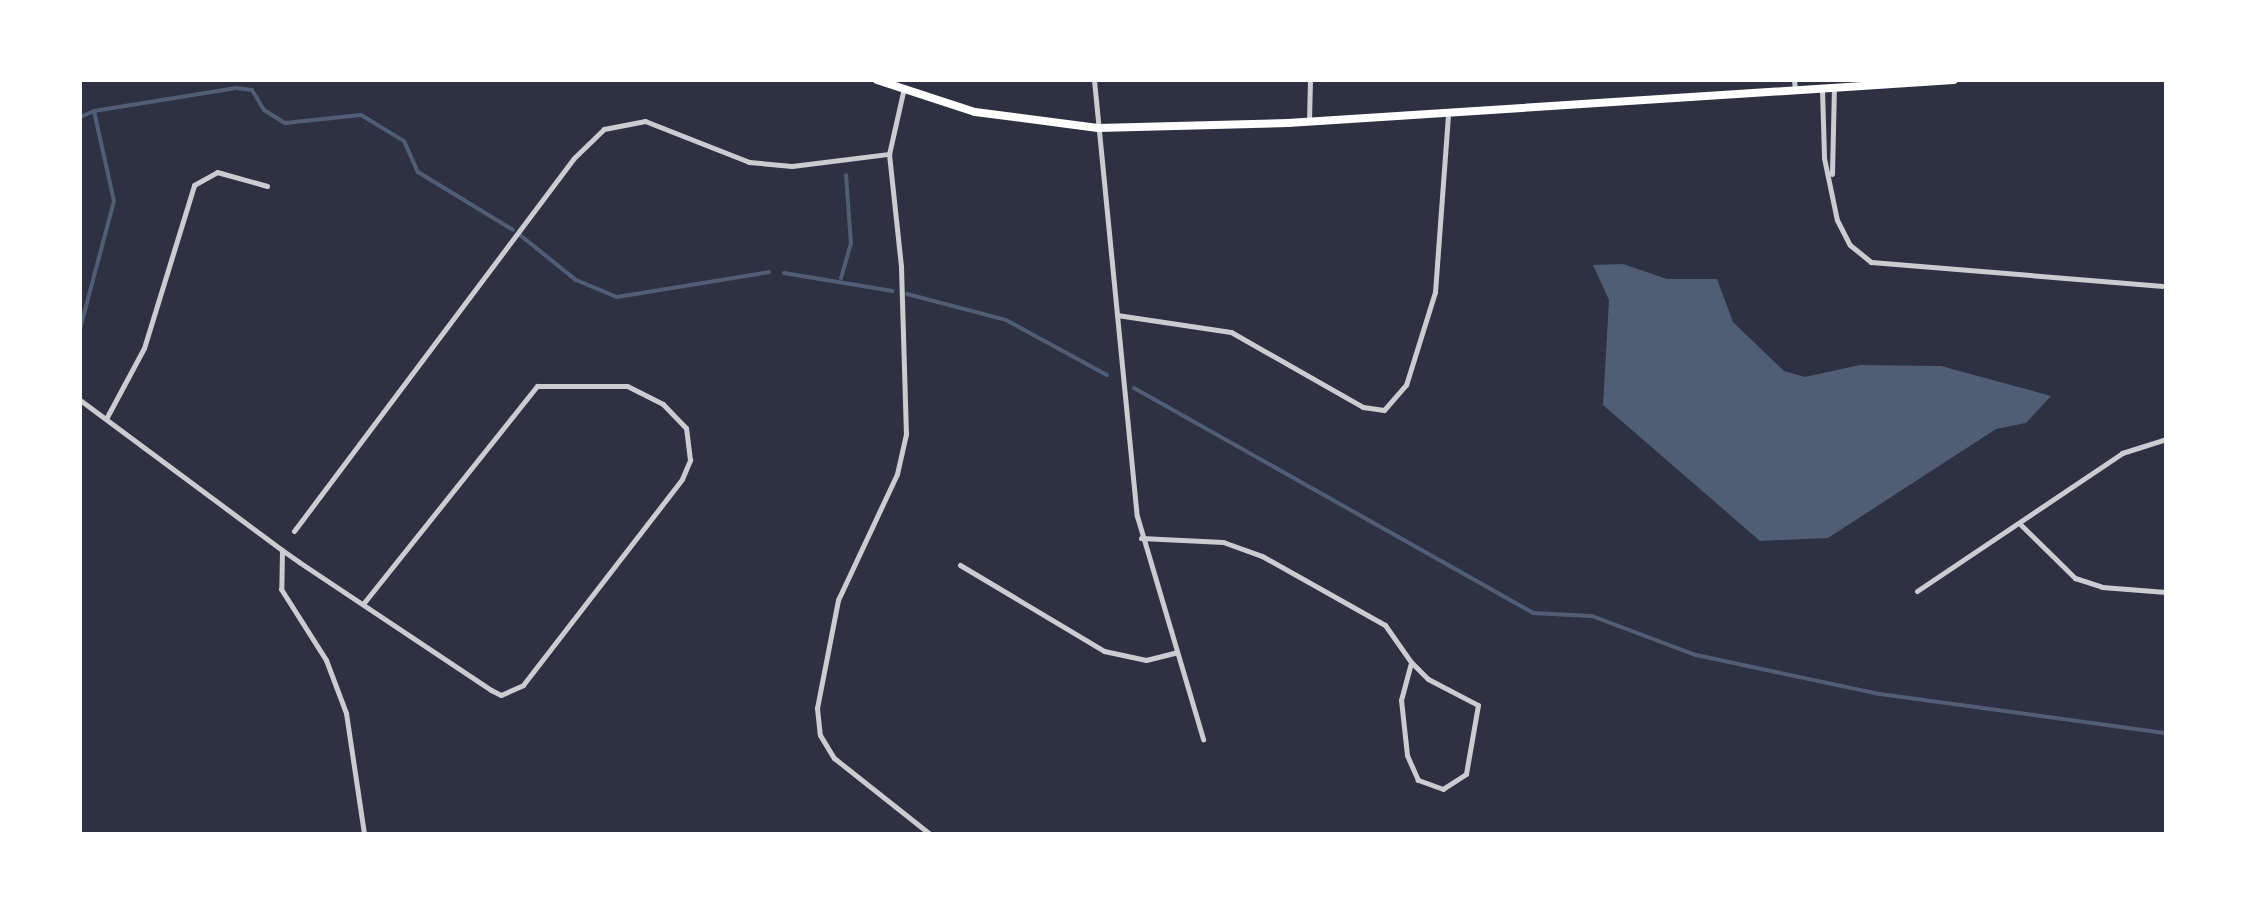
<!DOCTYPE html>
<html>
<head>
<meta charset="utf-8">
<style>
	body { margin:0 }
	#map { position:relative; width:2246px; height:914px; overflow:hidden; background:#2d3142; font-family:Poppins,sans-serif }
	div>[style] { position:absolute }
	.water>* { inset:0; background:#4f5d75 }
	.stream>* { height:4px; margin:-2px; padding:0 2px; transform-origin:2px; border-radius:2px; background:#4f5d75 }
	.minor>* { height:5px; margin:-2.5px; padding:0 2.5px; transform-origin:2.5px; border-radius:2.5px; background:#caccd0 }
	.secondary>* { height:8px; margin:-4px; padding:0 4px; transform-origin:4px; border-radius:4px; background:#fff }
	span { translate:-50% -50%; white-space:nowrap; text-align:center; line-height:1.15; -webkit-text-stroke:9px #fff; paint-order:stroke }
	.frame { position:absolute; inset:0; border:82px solid #fff; pointer-events:none }
</style>
</head>
<body>
<div id="map">
	<div class="water">
		<div style="clip-path:polygon(1623px 264px,1667px 279px,1717px 279px,1733px 322px,1784px 371px,1805px 377px,1860px 365px,1941px 366px,2051px 396px,2026px 423px,1996px 429px,1828px 538px,1760px 541px,1603px 405px,1609px 300px,1593px 265px)"></div>
	</div>
	<div class="stream">
		<div style="left:94px;top:111px;width:144px;rotate:-9.2deg"></div>
		<div style="left:236px;top:88px;width:16px;rotate:7deg"></div>
		<div style="left:252px;top:90px;width:23px;rotate:59deg"></div>
		<div style="left:264px;top:110px;width:25px;rotate:32deg"></div>
		<div style="left:285px;top:123px;width:76px;rotate:-6deg"></div>
		<div style="left:361px;top:115px;width:50px;rotate:31.2deg"></div>
		<div style="left:404px;top:141px;width:34px;rotate:66deg"></div>
		<div style="left:418px;top:172px;width:111px;rotate:31.4deg"></div>
		<div style="left:80px;top:117px;width:15px;rotate:-23deg"></div>
		<div style="left:94px;top:111px;width:92px;rotate:77.5deg"></div>
		<div style="left:114px;top:201px;width:132px;rotate:104.9deg"></div>
		<div style="left:520px;top:235px;width:72px;rotate:38.8deg"></div>
		<div style="left:576px;top:280px;width:44px;rotate:22.5deg"></div>
		<div style="left:617px;top:297px;width:154px;rotate:-9.3deg"></div>
		<div style="left:784px;top:273px;width:110px;rotate:9.4deg"></div>
		<div style="left:841px;top:278px;width:35px;rotate:-74deg"></div>
		<div style="left:851px;top:244px;width:69px;rotate:-94.1deg"></div>
		<div style="left:907px;top:294px;width:102px;rotate:14.7deg"></div>
		<div style="left:1006px;top:320px;width:115px;rotate:28.6deg"></div>
		<div style="left:1134px;top:388px;width:458px;rotate:29.4deg"></div>
		<div style="left:1533px;top:613px;width:59px;rotate:2.9deg"></div>
		<div style="left:1592px;top:616px;width:111px;rotate:20.6deg"></div>
		<div style="left:1696px;top:655px;width:188px;rotate:12deg"></div>
		<div style="left:1880px;top:694px;width:289px;rotate:7.8deg"></div>
	</div>
	<div class="minor">
		<div style="left:1094px;top:80px;width:438px;rotate:84.4deg"></div>
		<div style="left:1137px;top:516px;width:233px;rotate:73.5deg"></div>
		<div style="left:1794px;top:80px;width:10px;rotate:84deg"></div>
		<div style="left:1822px;top:89px;width:69px;rotate:88.3deg"></div>
		<div style="left:1824px;top:158px;width:63px;rotate:78.2deg"></div>
		<div style="left:1837px;top:220px;width:28px;rotate:63deg"></div>
		<div style="left:1850px;top:245px;width:27px;rotate:39deg"></div>
		<div style="left:1871px;top:262px;width:296px;rotate:4.7deg"></div>
		<div style="left:903px;top:92px;width:64px;rotate:102.7deg"></div>
		<div style="left:889px;top:154px;width:114px;rotate:83.9deg"></div>
		<div style="left:901px;top:267px;width:167px;rotate:88.3deg"></div>
		<div style="left:906px;top:434px;width:41px;rotate:102.7deg"></div>
		<div style="left:897px;top:474px;width:139px;rotate:115.1deg"></div>
		<div style="left:838px;top:600px;width:110px;rotate:101deg"></div>
		<div style="left:817px;top:708px;width:27px;rotate:84deg"></div>
		<div style="left:820px;top:735px;width:27px;rotate:59deg"></div>
		<div style="left:834px;top:758px;width:122px;rotate:38.4deg"></div>
		<div style="left:1309px;top:121px;width:41px;rotate:-88.6deg"></div>
		<div style="left:1832px;top:174px;width:85px;rotate:-88.7deg"></div>
		<div style="left:1117px;top:315px;width:115px;rotate:8.5deg"></div>
		<div style="left:1231px;top:332px;width:152px;rotate:29.6deg"></div>
		<div style="left:1363px;top:407px;width:21px;rotate:8deg"></div>
		<div style="left:1384px;top:410px;width:33px;rotate:-49deg"></div>
		<div style="left:1406px;top:385px;width:97px;rotate:-72.7deg"></div>
		<div style="left:1435px;top:292px;width:179px;rotate:-85.8deg"></div>
		<div style="left:80px;top:400px;width:252px;rotate:36.6deg"></div>
		<div style="left:282px;top:550px;width:21px;rotate:35deg"></div>
		<div style="left:299px;top:562px;width:231px;rotate:33.7deg"></div>
		<div style="left:491px;top:690px;width:11px;rotate:27deg"></div>
		<div style="left:501px;top:695px;width:24px;rotate:-24deg"></div>
		<div style="left:523px;top:685px;width:260px;rotate:-52.3deg"></div>
		<div style="left:682px;top:479px;width:21px;rotate:-67deg"></div>
		<div style="left:690px;top:460px;width:32px;rotate:-97deg"></div>
		<div style="left:686px;top:428px;width:33px;rotate:-134deg"></div>
		<div style="left:663px;top:404px;width:40px;rotate:-153.4deg"></div>
		<div style="left:627px;top:386px;width:90px;rotate:180deg"></div>
		<div style="left:537px;top:386px;width:279px;rotate:128.6deg"></div>
		<div style="left:107px;top:417px;width:78px;rotate:-61.8deg"></div>
		<div style="left:144px;top:348px;width:170px;rotate:-72.9deg"></div>
		<div style="left:194px;top:185px;width:26px;rotate:-29deg"></div>
		<div style="left:217px;top:172px;width:52px;rotate:15.6deg"></div>
		<div style="left:2021px;top:525px;width:76px;rotate:44.5deg"></div>
		<div style="left:2075px;top:578px;width:28px;rotate:18deg"></div>
		<div style="left:2102px;top:587px;width:64px;rotate:4.5deg"></div>
		<div style="left:294px;top:531px;width:466px;rotate:-53.1deg"></div>
		<div style="left:574px;top:158px;width:42px;rotate:-44deg"></div>
		<div style="left:604px;top:129px;width:42px;rotate:-11deg"></div>
		<div style="left:645px;top:121px;width:112px;rotate:21.5deg"></div>
		<div style="left:749px;top:162px;width:43px;rotate:5.3deg"></div>
		<div style="left:792px;top:166px;width:98px;rotate:-7.1deg"></div>
		<div style="left:1141px;top:538px;width:82px;rotate:2.8deg"></div>
		<div style="left:1223px;top:542px;width:41px;rotate:19.7deg"></div>
		<div style="left:1262px;top:556px;width:141px;rotate:29.3deg"></div>
		<div style="left:1385px;top:625px;width:45px;rotate:54.9deg"></div>
		<div style="left:282px;top:550px;width:39px;rotate:91deg"></div>
		<div style="left:281px;top:589px;width:84px;rotate:57.6deg"></div>
		<div style="left:326px;top:660px;width:57px;rotate:69.3deg"></div>
		<div style="left:346px;top:713px;width:122px;rotate:81.5deg"></div>
		<div style="left:960px;top:565px;width:168px;rotate:30.8deg"></div>
		<div style="left:1104px;top:651px;width:43px;rotate:12.1deg"></div>
		<div style="left:1146px;top:660px;width:30px;rotate:-14deg"></div>
		<div style="left:1917px;top:591px;width:247px;rotate:-33.9deg"></div>
		<div style="left:2122px;top:453px;width:46px;rotate:-17.7deg"></div>
		<div style="left:1411px;top:662px;width:24px;rotate:45deg"></div>
		<div style="left:1428px;top:679px;width:56px;rotate:27.5deg"></div>
		<div style="left:1478px;top:705px;width:70px;rotate:99.9deg"></div>
		<div style="left:1466px;top:774px;width:27px;rotate:147deg"></div>
		<div style="left:1443px;top:789px;width:27px;rotate:-160deg"></div>
		<div style="left:1418px;top:780px;width:27px;rotate:-114deg"></div>
		<div style="left:1407px;top:755px;width:55px;rotate:-96.2deg"></div>
		<div style="left:1401px;top:700px;width:39px;rotate:-75deg"></div>
	</div>
	<div class="secondary">
		<div style="left:877px;top:80px;width:103px;rotate:18.1deg"></div>
		<div style="left:975px;top:112px;width:124px;rotate:7.4deg"></div>
		<div style="left:1098px;top:128px;width:190px;rotate:-1.5deg"></div>
		<div style="left:1288px;top:123px;width:667px;rotate:-3.69deg"></div>
	</div>
	<div class="frame"></div>
</div>
</body>
</html>
